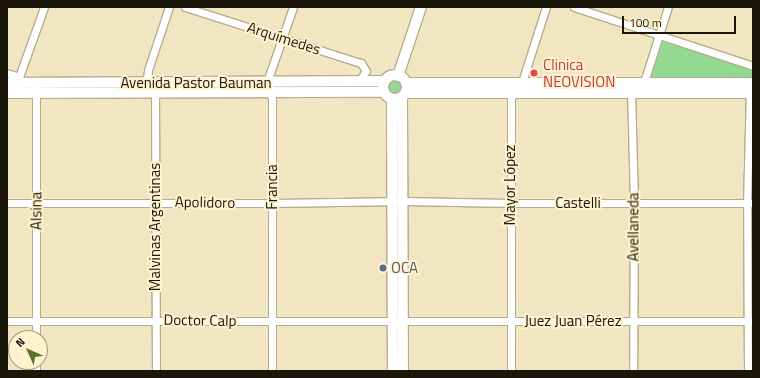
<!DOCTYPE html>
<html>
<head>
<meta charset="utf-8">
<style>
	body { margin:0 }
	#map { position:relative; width:760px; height:378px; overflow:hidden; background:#f1e5c2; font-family:"Titillium Web",sans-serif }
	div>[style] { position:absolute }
	.green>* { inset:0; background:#93d893 }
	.round { border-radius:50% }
	.roads { filter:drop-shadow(1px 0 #b7ac8a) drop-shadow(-1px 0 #b7ac8a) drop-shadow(0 1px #b7ac8a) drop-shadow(0 -1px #b7ac8a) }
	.street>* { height:7px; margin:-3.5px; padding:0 3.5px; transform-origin:3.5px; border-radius:3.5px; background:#fff }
	.secondary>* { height:10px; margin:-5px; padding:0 5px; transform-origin:5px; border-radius:5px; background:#fff }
	.secondary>.ring { margin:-5px; padding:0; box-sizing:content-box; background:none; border:10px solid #fff; border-radius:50% }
	.dots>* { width:11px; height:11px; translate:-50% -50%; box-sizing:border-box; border:2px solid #fef2cf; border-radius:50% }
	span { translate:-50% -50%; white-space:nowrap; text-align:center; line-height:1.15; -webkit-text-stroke:4px #fef2cf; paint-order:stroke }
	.street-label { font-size:15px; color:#1a1609 }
	.health-label { font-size:15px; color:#be3a42 }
	.left { translate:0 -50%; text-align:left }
	.service-label { font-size:15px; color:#4e5e75 }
	.frame { position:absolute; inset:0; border:8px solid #1a1609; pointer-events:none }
	.north { position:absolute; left:8px; top:330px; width:40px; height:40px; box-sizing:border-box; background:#fef2cf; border:1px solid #a39a80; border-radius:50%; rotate:315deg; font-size:11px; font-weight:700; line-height:16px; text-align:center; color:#1a1609 }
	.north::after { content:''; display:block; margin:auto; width:14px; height:18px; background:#5a7326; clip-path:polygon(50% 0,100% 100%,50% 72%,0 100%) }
	.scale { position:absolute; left:622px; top:16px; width:114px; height:18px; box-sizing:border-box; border:2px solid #1a1609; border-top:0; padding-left:5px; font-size:12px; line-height:14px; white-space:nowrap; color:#1a1609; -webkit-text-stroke:3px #fef2cf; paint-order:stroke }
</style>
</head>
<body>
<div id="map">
	<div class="green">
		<div style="clip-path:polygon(660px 40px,753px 70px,753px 78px,651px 77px)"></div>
		<div class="round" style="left:388px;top:80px;width:14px;height:14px"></div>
	</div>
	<div class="roads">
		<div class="street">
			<div style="left:185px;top:7px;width:185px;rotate:17.7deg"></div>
			<div style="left:361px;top:63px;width:9px;rotate:58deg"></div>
			<div style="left:366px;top:71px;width:12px;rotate:125deg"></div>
			<div style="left:574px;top:7px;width:188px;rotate:18.2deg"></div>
			<div style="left:7px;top:73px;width:13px;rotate:18deg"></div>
			<div style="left:146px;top:85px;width:15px;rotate:-82deg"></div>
			<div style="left:148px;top:70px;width:66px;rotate:-71.6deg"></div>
			<div style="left:18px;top:86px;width:9px;rotate:-84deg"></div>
			<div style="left:19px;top:77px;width:74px;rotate:-70.3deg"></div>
			<div style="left:644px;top:87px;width:5px;rotate:-90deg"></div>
			<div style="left:644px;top:82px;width:79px;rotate:-72.3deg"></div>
			<div style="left:155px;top:89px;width:282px;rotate:89.8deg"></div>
			<div style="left:631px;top:89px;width:114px;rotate:88.5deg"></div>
			<div style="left:634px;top:203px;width:168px;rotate:90.3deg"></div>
			<div style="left:7px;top:203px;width:265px"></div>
			<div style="left:272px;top:203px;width:131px;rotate:-0.9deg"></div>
			<div style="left:403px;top:201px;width:107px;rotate:1.1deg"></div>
			<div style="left:510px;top:203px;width:243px"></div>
			<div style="left:7px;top:321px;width:746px"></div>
			<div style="left:36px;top:338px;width:249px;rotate:-90deg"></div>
			<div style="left:36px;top:362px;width:9px;rotate:90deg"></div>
			<div style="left:272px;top:371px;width:271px;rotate:-90deg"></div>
			<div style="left:272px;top:100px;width:18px;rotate:-99deg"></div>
			<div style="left:269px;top:82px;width:6px;rotate:-90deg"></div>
			<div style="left:269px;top:76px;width:73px;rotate:-70.8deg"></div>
			<div style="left:511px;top:371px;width:272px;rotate:-90deg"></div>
			<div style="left:511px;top:99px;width:6px;rotate:-72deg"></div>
			<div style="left:513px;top:93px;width:14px;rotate:-51deg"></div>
			<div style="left:522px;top:82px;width:79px;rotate:-72.3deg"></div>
			<div style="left:748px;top:371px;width:168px;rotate:-90.3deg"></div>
			<div style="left:747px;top:203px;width:114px;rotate:-88.5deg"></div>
		</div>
		<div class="secondary">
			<div class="ring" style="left:383px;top:75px;width:14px;height:14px"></div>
			<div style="left:398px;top:76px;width:73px;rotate:-71.6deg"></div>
			<div style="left:7px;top:83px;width:378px;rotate:-0.3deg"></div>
			<div style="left:406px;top:83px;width:347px"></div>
			<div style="left:7px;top:93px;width:377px;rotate:-0.2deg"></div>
			<div style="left:405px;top:93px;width:348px"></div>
			<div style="left:402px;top:97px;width:274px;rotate:89.8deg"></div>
			<div style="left:392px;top:99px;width:272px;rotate:89.8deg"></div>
		</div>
	</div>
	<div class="dots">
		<div style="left:534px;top:73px;background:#e0444e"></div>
		<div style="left:383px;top:268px;background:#5c6f8a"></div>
	</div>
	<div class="street-label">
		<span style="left:284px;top:38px;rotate:18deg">Arquímedes</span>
		<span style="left:196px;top:83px">Avenida Pastor Bauman</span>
		<span style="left:510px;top:185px;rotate:-90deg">Mayor López</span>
		<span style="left:272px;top:187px;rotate:-90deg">Francia</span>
		<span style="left:205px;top:202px;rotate:1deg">Apolidoro</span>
		<span style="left:578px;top:203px">Castelli</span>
		<span style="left:36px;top:211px;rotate:-90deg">Alsina</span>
		<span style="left:155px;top:227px;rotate:-90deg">Malvinas Argentinas</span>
		<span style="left:633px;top:227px;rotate:-90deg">Avellaneda</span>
		<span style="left:200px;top:320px;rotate:1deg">Doctor Calp</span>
		<span style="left:573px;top:321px">Juez Juan Pérez</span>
	</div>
	<div class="health-label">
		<span class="left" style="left:543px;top:73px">Clinica<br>NEOVISION</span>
	</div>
	<div class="service-label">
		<span class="left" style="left:391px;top:268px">OCA</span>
	</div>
	<div class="frame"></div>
	<div class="north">N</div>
	<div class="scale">100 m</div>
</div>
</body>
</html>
